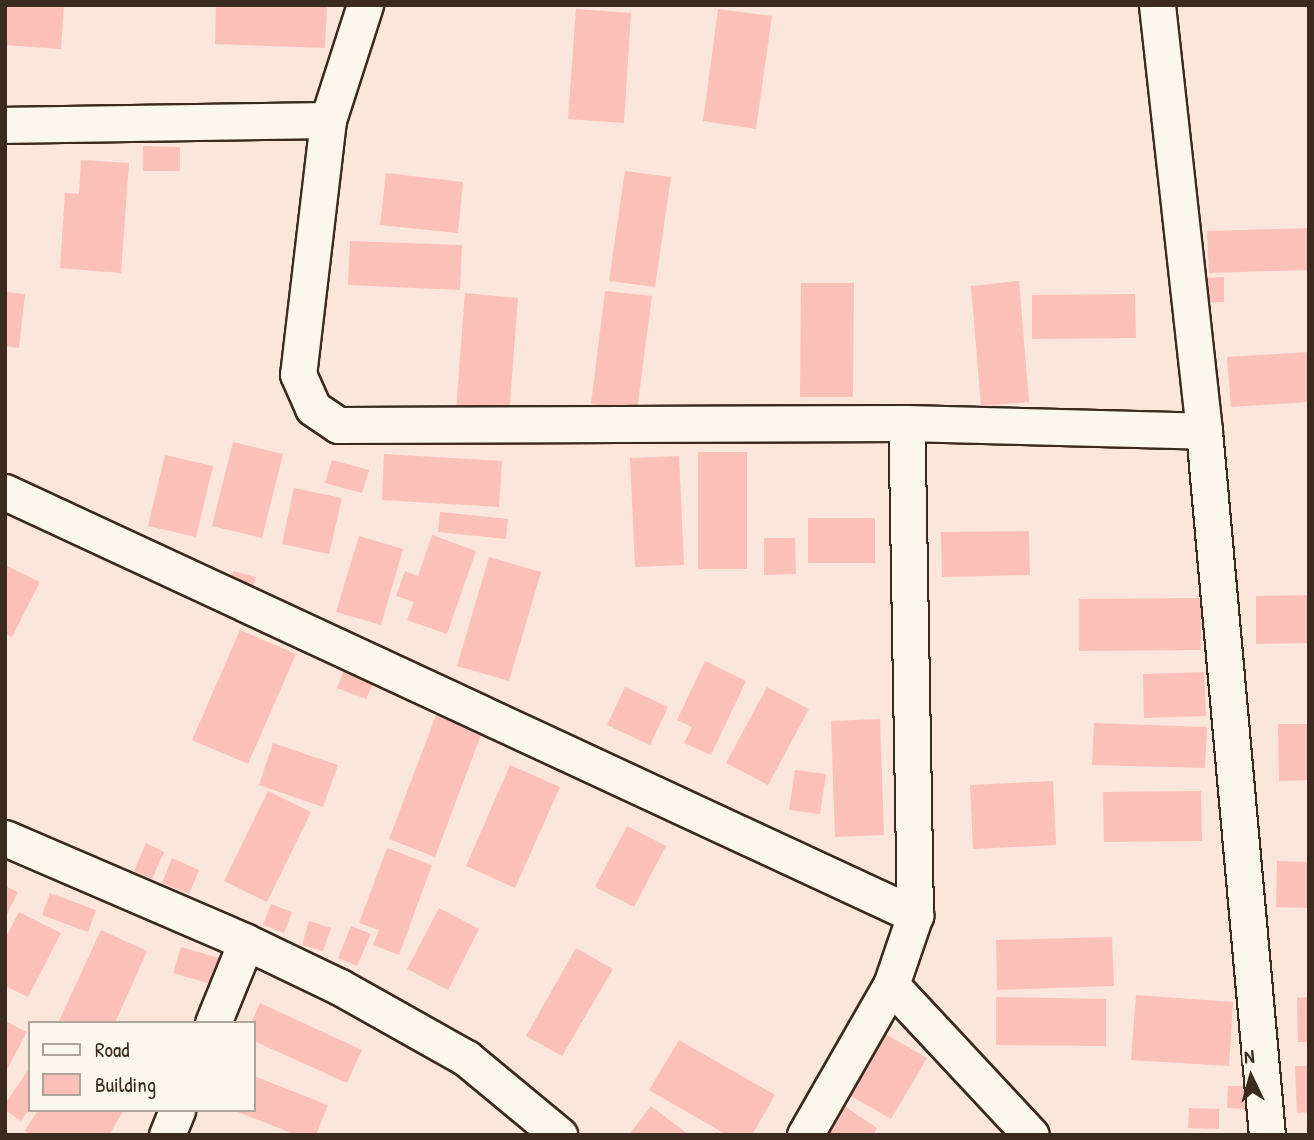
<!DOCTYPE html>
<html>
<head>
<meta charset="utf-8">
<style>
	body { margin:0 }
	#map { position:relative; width:1314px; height:1140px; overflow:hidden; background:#fbe6dc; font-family:"Patrick Hand",sans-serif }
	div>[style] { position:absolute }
	.building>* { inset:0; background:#fbc0b7 }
	.roads { filter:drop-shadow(2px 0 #3b2a1e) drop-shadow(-2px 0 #3b2a1e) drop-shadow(0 2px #3b2a1e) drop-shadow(0 -2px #3b2a1e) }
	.street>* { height:35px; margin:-17.5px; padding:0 17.5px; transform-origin:17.5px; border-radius:17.5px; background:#fbf7ec }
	span { translate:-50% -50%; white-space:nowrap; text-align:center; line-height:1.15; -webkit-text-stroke:7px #fbf7ec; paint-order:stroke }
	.frame { position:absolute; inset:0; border:7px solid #3b2a1e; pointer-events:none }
	.legend { position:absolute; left:28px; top:1021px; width:228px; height:91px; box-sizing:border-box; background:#fbf7ec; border:2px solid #aea59a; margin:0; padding:9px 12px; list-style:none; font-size:21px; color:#3b2a1e }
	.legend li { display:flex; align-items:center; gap:14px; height:35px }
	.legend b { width:35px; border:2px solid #aea59a }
	.north { position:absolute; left:1216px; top:1042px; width:70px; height:70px; -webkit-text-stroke:5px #fbf7ec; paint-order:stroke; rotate:355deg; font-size:19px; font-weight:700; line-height:28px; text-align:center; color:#3b2a1e }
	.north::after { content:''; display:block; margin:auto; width:24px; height:32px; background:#3b2a1e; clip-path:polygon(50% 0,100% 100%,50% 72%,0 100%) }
</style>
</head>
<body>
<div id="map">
	<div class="building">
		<div style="clip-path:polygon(5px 5px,64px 5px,61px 49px,5px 45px)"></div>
		<div style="clip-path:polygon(216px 5px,327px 5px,325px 48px,215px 44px)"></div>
		<div style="clip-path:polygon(576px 9px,631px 13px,624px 123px,568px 119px)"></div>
		<div style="clip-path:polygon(718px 9px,772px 16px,756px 129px,703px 121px)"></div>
		<div style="clip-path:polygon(143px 146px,180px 147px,180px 171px,143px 171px)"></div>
		<div style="clip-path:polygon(81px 160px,129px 163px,121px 273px,60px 268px,65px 193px,79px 194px)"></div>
		<div style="clip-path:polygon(625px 171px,671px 177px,655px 287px,609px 281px)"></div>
		<div style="clip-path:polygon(386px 173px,463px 182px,458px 233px,380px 225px)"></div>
		<div style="clip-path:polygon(1309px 228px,1309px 270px,1209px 273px,1207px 231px)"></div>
		<div style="clip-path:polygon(350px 241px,462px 245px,460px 290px,348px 285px)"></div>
		<div style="clip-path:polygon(1224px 277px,1224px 302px,1201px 303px,1200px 278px)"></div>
		<div style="clip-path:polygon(1019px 281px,1029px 402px,981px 406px,971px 286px)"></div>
		<div style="clip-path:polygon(801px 283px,854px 283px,853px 397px,800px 397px)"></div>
		<div style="clip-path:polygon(605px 291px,652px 296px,637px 410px,591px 404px)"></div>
		<div style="clip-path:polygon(5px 292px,25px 294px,19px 348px,5px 346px)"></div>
		<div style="clip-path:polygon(465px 293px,518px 298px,509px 415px,456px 411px)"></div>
		<div style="clip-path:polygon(1135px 294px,1136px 338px,1032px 339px,1032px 295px)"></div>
		<div style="clip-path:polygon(1309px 352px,1309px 402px,1231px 407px,1227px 357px)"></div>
		<div style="clip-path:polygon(233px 442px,283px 454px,262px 538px,212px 526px)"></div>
		<div style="clip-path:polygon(698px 452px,747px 452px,747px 569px,698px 569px)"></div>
		<div style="clip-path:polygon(384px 454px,502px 461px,499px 507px,382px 500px)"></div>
		<div style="clip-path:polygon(165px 455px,213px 466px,196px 537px,148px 526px)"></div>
		<div style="clip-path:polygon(679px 456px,684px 565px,635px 567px,630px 458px)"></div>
		<div style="clip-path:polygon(332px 460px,369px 470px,362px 493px,325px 483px)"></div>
		<div style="clip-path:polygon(294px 488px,342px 498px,329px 554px,282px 544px)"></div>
		<div style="clip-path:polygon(440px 512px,508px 519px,506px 539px,438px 532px)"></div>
		<div style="clip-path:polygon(808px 518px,875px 518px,875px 563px,808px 563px)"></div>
		<div style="clip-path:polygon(1029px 531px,1030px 575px,942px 577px,941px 532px)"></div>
		<div style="clip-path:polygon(432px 535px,476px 551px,447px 634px,407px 620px,414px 602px,396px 596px,405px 571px,418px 576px)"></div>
		<div style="clip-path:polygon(359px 536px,403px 549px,381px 625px,336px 612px)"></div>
		<div style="clip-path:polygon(764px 538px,795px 538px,796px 574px,764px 575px)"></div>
		<div style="clip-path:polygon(489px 557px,541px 572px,509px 681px,457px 666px)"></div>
		<div style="clip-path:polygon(5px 565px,40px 582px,12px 637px,5px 634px)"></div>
		<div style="clip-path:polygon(233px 571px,256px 577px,251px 595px,229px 589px)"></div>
		<div style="clip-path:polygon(1309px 595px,1309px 643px,1256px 644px,1256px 596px)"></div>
		<div style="clip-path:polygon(1201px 598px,1201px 650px,1079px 651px,1079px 599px)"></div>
		<div style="clip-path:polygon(240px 630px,296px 654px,248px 764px,192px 740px)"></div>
		<div style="clip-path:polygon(705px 661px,746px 681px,711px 755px,684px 743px,692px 727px,677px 720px)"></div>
		<div style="clip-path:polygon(345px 667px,375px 679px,366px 699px,337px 688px)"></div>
		<div style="clip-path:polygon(1204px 672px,1206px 716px,1144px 718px,1143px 674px)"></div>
		<div style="clip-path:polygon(625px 687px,668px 707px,650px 745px,607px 725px)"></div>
		<div style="clip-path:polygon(767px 687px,809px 709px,768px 785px,726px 763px)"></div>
		<div style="clip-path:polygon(438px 710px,484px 727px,435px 857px,389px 839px)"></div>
		<div style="clip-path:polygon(880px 719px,884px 835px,835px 837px,831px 721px)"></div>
		<div style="clip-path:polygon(1094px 723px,1207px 727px,1205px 768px,1092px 765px)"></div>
		<div style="clip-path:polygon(1278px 724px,1309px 724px,1309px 780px,1279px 781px)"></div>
		<div style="clip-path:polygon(273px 743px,338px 765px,323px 807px,259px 785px)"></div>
		<div style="clip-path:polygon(510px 765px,560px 787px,515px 888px,466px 866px)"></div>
		<div style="clip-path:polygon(795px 770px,826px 774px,820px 814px,789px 810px)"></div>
		<div style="clip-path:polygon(1053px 781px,1056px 845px,973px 849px,970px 785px)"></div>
		<div style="clip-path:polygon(268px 791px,311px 812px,267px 902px,224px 881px)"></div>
		<div style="clip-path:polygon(1201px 791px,1202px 841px,1104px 842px,1103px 792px)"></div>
		<div style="clip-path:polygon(627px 826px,666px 846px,634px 907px,595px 887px)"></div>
		<div style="clip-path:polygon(146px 843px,164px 852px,152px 879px,134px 871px)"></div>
		<div style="clip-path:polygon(387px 848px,432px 865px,399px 955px,373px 945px,379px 930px,359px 923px)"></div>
		<div style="clip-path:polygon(172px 858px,199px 870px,189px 894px,162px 883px)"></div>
		<div style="clip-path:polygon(1277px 861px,1309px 862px,1309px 908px,1276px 907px)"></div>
		<div style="clip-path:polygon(5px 886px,18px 892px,5px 918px)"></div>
		<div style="clip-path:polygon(50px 893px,96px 910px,88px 932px,42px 915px)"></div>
		<div style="clip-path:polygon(271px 904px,292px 912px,284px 933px,263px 925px)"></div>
		<div style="clip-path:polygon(439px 908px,479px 929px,448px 990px,407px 969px)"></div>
		<div style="clip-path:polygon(19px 912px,61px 933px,28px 997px,5px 986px,5px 939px)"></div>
		<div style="clip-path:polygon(309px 921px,331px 928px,323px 951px,302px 945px)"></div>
		<div style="clip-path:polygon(351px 926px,371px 934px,357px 966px,338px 958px)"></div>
		<div style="clip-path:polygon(101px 930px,147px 951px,115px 1023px,58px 1023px)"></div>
		<div style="clip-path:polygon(1112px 937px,1114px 986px,997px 990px,996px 940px)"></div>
		<div style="clip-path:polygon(181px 947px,219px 958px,211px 984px,173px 973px)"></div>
		<div style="clip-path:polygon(576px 948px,613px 969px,562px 1056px,526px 1036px)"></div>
		<div style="clip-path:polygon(1136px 995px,1233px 1002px,1229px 1066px,1131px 1060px)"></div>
		<div style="clip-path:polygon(996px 997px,1106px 999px,1106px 1046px,996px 1045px)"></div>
		<div style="clip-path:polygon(1309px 997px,1309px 1042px,1298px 1042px,1297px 998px)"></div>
		<div style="clip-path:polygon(260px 1003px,362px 1050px,347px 1083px,254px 1041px,254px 1023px,251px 1023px)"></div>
		<div style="clip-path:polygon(5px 1021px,27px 1032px,5px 1073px)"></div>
		<div style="clip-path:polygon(882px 1032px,927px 1058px,891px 1119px,846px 1093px)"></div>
		<div style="clip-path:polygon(679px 1040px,775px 1095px,752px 1135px,727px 1135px,649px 1090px)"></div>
		<div style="clip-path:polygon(1295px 1066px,1309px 1066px,1309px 1112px,1297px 1113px)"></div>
		<div style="clip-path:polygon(30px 1067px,30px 1108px,21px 1121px,5px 1110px,5px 1104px)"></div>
		<div style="clip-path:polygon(254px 1076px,328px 1105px,316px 1135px,296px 1135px,233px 1110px,254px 1110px)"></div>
		<div style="clip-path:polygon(1228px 1086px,1250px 1086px,1249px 1109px,1227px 1108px)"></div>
		<div style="clip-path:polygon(840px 1103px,877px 1128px,873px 1135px,818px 1135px)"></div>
		<div style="clip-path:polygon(651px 1106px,689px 1135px,629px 1135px)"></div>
		<div style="clip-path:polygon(1189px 1108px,1219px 1109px,1219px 1129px,1188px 1128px)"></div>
		<div style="clip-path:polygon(38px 1110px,124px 1110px,109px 1135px,31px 1135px,25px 1131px)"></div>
	</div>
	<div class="roads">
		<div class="street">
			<div style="left:1157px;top:5px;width:429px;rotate:83.7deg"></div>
			<div style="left:1204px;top:431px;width:707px;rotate:84.89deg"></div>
			<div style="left:328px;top:120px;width:256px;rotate:96.7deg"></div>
			<div style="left:298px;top:374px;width:37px;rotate:66deg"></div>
			<div style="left:313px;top:408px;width:30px;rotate:34deg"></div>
			<div style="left:338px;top:425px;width:568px;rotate:-0.2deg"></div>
			<div style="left:906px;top:423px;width:298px;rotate:1.5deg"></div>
			<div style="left:5px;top:125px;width:323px;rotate:-0.9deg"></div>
			<div style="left:328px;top:120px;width:121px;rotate:-72.2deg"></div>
			<div style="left:5px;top:492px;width:1004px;rotate:24.93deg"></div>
			<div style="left:5px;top:838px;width:262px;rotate:23.3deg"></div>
			<div style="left:246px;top:942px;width:104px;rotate:25.6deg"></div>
			<div style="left:340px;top:987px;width:145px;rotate:29.4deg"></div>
			<div style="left:466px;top:1058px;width:121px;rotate:39.6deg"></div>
			<div style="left:891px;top:985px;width:205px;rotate:47deg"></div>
			<div style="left:213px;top:1023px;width:87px;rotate:-67.8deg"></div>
			<div style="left:167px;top:1135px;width:27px;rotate:-68deg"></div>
			<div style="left:805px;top:1135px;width:173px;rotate:-60.2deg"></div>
			<div style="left:891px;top:985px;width:74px;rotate:-71.1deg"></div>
			<div style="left:915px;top:915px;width:492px;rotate:-91deg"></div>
		</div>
	</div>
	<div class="frame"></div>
	<ul class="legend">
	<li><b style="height:9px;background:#fbf7ec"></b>Road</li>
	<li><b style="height:19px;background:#fbc0b7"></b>Building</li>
	</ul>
	<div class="north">N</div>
</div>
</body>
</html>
